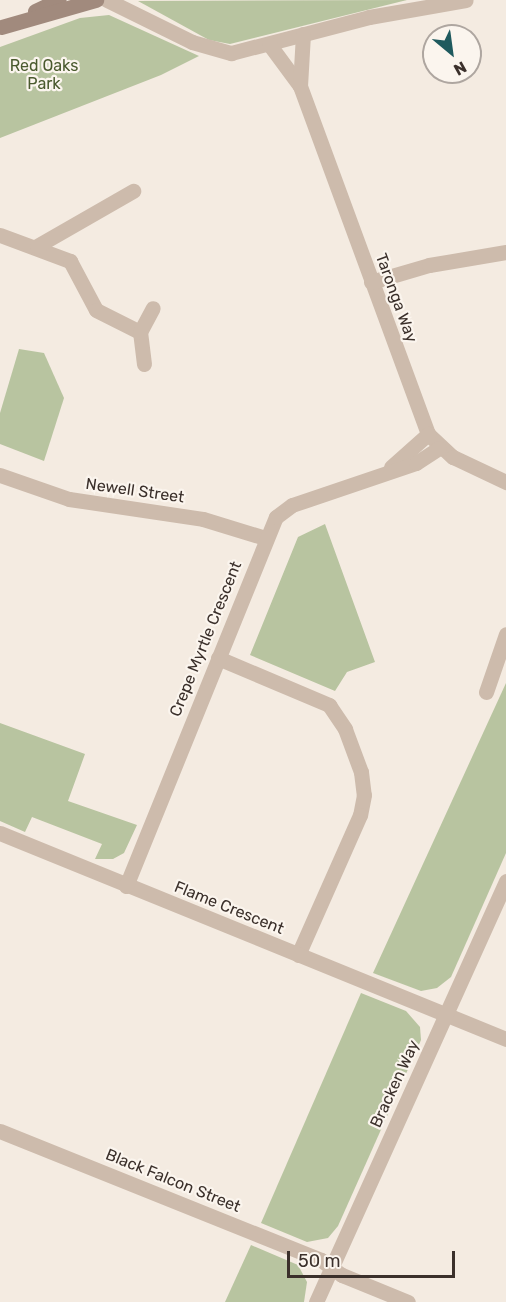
<!DOCTYPE html>
<html>
<head>
<meta charset="utf-8">
<style>
	body { margin:0 }
	#map { position:relative; width:506px; height:1302px; overflow:hidden; background:#f4ebe1; font-family:Rubik,sans-serif }
	div>[style] { position:absolute }
	.green>* { inset:0; background:#b8c4a0 }
	.street>* { height:15px; margin:-7.5px; padding:0 7.5px; transform-origin:7.5px; border-radius:7.5px; background:#cdbbac }
	.secondary>* { height:15px; margin:-7.5px; padding:0 7.5px; transform-origin:7.5px; border-radius:7.5px; background:#a18a7d }
	span { translate:-50% -50%; white-space:nowrap; text-align:center; line-height:1.15; -webkit-text-stroke:4.5px #fbf5ee; paint-order:stroke }
	.park-label { font-size:16px; color:#4a5a2e }
	.street-label { font-size:16px; color:#3b302b }
	.north { position:absolute; left:422px; top:24px; width:60px; height:60px; box-sizing:border-box; background:#fbf5ee; border:2px solid #aea6a0; border-radius:50%; rotate:151deg; font-size:16px; font-weight:700; line-height:24px; text-align:center; color:#3b302b }
	.north::after { content:''; display:block; margin:auto; width:21px; height:27px; background:#1f5a5e; clip-path:polygon(50% 0,100% 100%,50% 72%,0 100%) }
	.scale { position:absolute; left:287px; top:1251px; width:168px; height:27px; box-sizing:border-box; border:3px solid #3b302b; border-top:0; padding-left:8px; font-size:18px; line-height:21px; white-space:nowrap; color:#3b302b; -webkit-text-stroke:4px #fbf5ee; paint-order:stroke }
</style>
</head>
<body>
<div id="map">
	<div class="green">
		<div style="clip-path:polygon(407px 0,230px 44px,209px 40px,138px 1px)"></div>
		<div style="clip-path:polygon(109px 15px,199px 56px,161px 75px,0 138px,0 47px,80px 18px)"></div>
		<div style="clip-path:polygon(19px 349px,44px 353px,64px 398px,44px 461px,0 444px,0 413px)"></div>
		<div style="clip-path:polygon(325px 524px,375px 662px,347px 672px,335px 691px,250px 655px,298px 537px)"></div>
		<div style="clip-path:polygon(506px 683px,506px 853px,451px 977px,437px 988px,421px 991px,373px 973px)"></div>
		<div style="clip-path:polygon(0 723px,85px 754px,68px 801px,137px 825px,124px 853px,113px 859px,95px 859px,102px 844px,32px 817px,25px 832px,0 821px)"></div>
		<div style="clip-path:polygon(361px 993px,406px 1011px,420px 1027px,421px 1040px,338px 1226px,328px 1238px,307px 1242px,261px 1223px)"></div>
		<div style="clip-path:polygon(251px 1245px,298px 1265px,307px 1282px,304px 1302px,225px 1302px)"></div>
	</div>
	<div class="street">
		<div style="left:107px;top:0;width:95px;rotate:26.3deg"></div>
		<div style="left:192px;top:42px;width:41px;rotate:15.8deg"></div>
		<div style="left:231px;top:53px;width:143px;rotate:-14.6deg"></div>
		<div style="left:369px;top:17px;width:98px;rotate:-9.9deg"></div>
		<div style="left:269px;top:44px;width:52px;rotate:53.6deg"></div>
		<div style="left:300px;top:86px;width:371px;rotate:69.8deg"></div>
		<div style="left:428px;top:434px;width:34px;rotate:43deg"></div>
		<div style="left:453px;top:457px;width:59px;rotate:25.3deg"></div>
		<div style="left:300px;top:86px;width:52px;rotate:-86.7deg"></div>
		<div style="left:0;top:235px;width:75px;rotate:20.4deg"></div>
		<div style="left:70px;top:261px;width:55px;rotate:62deg"></div>
		<div style="left:96px;top:310px;width:49px;rotate:26.6deg"></div>
		<div style="left:37px;top:246px;width:111px;rotate:-29.8deg"></div>
		<div style="left:371px;top:282px;width:60px;rotate:-16.3deg"></div>
		<div style="left:429px;top:265px;width:78px;rotate:-9.6deg"></div>
		<div style="left:144px;top:364px;width:32px;rotate:-97deg"></div>
		<div style="left:140px;top:332px;width:27px;rotate:-62deg"></div>
		<div style="left:391px;top:467px;width:50px;rotate:-41.7deg"></div>
		<div style="left:0;top:475px;width:73px;rotate:19.2deg"></div>
		<div style="left:69px;top:499px;width:135px;rotate:8.5deg"></div>
		<div style="left:203px;top:519px;width:65px;rotate:17deg"></div>
		<div style="left:218px;top:658px;width:121px;rotate:22.9deg"></div>
		<div style="left:329px;top:705px;width:29px;rotate:56deg"></div>
		<div style="left:345px;top:729px;width:46px;rotate:69.6deg"></div>
		<div style="left:361px;top:772px;width:23px;rotate:83deg"></div>
		<div style="left:364px;top:795px;width:20px;rotate:101deg"></div>
		<div style="left:360px;top:815px;width:153px;rotate:113.9deg"></div>
		<div style="left:486px;top:692px;width:61px;rotate:-71deg"></div>
		<div style="left:0;top:833px;width:546px;rotate:22.15deg"></div>
		<div style="left:126px;top:886px;width:398px;rotate:-67.9deg"></div>
		<div style="left:276px;top:517px;width:20px;rotate:-37deg"></div>
		<div style="left:292px;top:505px;width:131px;rotate:-18.7deg"></div>
		<div style="left:416px;top:463px;width:27px;rotate:-33deg"></div>
		<div style="left:0;top:1131px;width:346px;rotate:21.9deg"></div>
		<div style="left:321px;top:1260px;width:26px;rotate:36deg"></div>
		<div style="left:342px;top:1275px;width:71px;rotate:22.2deg"></div>
		<div style="left:316px;top:1302px;width:462px;rotate:-65.7deg"></div>
	</div>
	<div class="secondary">
		<div style="left:35px;top:11px;width:26px;rotate:-25deg"></div>
		<div style="left:1px;top:27px;width:99px;rotate:-15.9deg"></div>
	</div>
	<div class="park-label">
		<span style="left:44px;top:75px">Red Oaks<br>Park</span>
	</div>
	<div class="street-label">
		<span style="left:396px;top:298px;rotate:70deg">Taronga Way</span>
		<span style="left:135px;top:491px;rotate:8deg">Newell Street</span>
		<span style="left:206px;top:639px;rotate:-68deg">Crepe Myrtle Crescent</span>
		<span style="left:229px;top:908px;rotate:22deg">Flame Crescent</span>
		<span style="left:395px;top:1084px;rotate:-65deg">Bracken Way</span>
		<span style="left:173px;top:1181px;rotate:22deg">Black Falcon Street</span>
	</div>
	<div class="north">N</div>
	<div class="scale">50 m</div>
</div>
</body>
</html>
